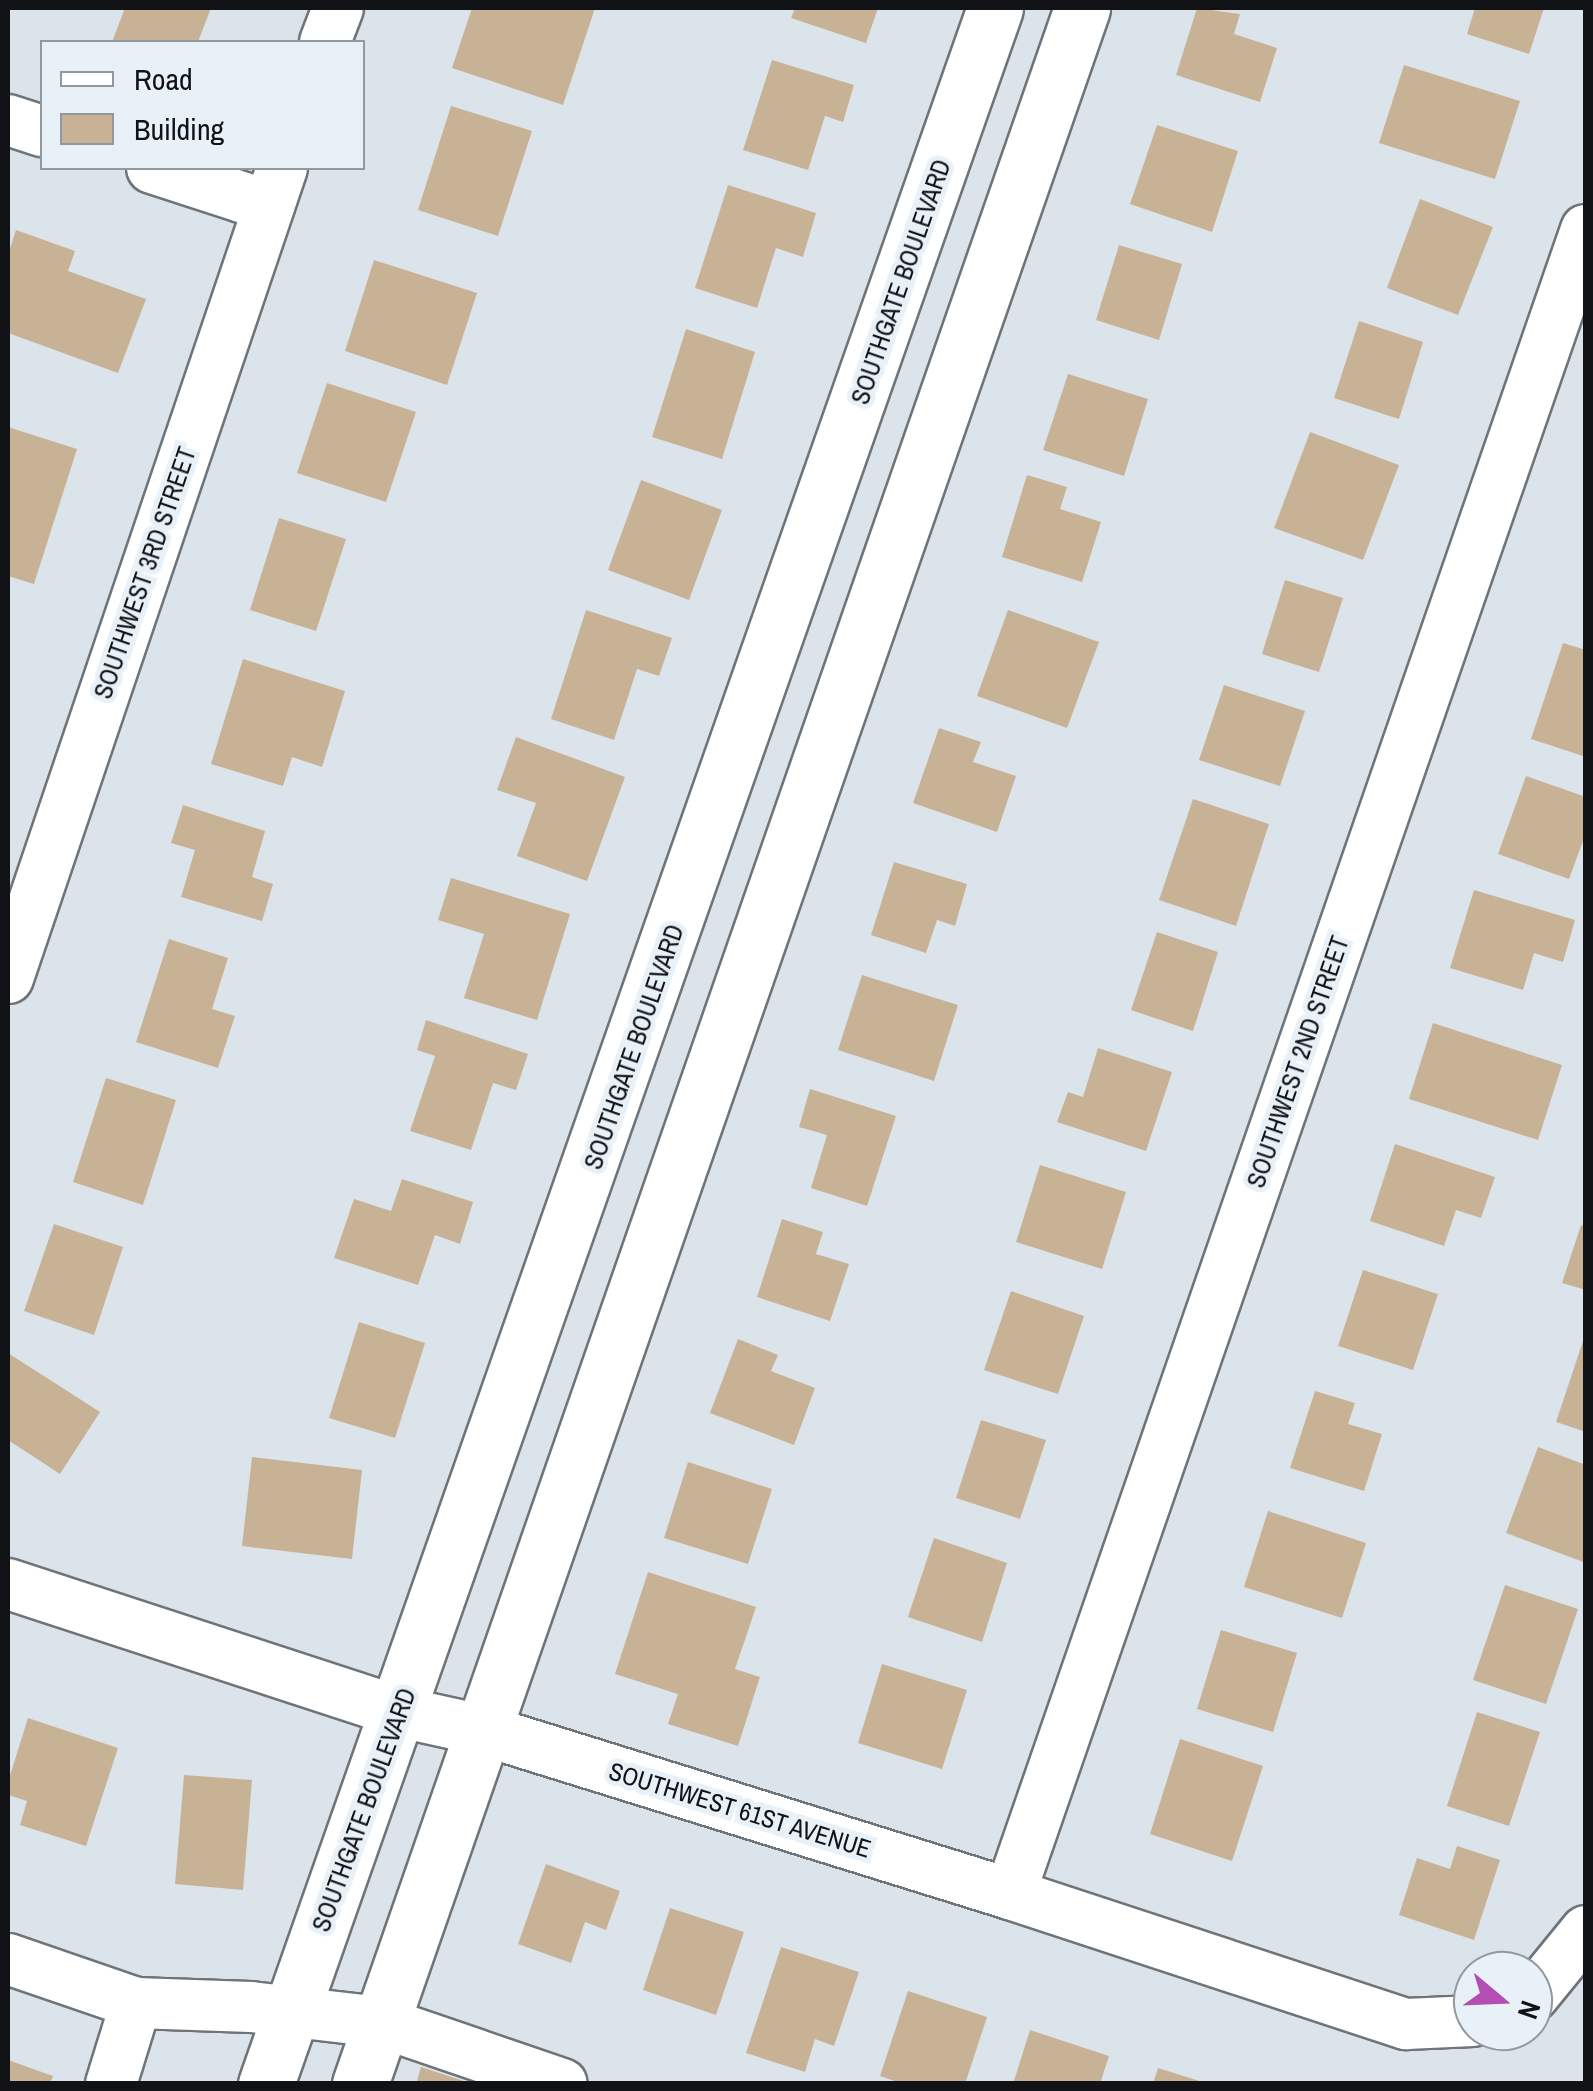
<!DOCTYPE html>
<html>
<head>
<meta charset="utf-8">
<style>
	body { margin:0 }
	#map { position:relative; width:1593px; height:2091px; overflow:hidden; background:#dce4eb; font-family:"Archivo Narrow",sans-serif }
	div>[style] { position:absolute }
	.building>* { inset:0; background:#c8b296 }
	.roads { filter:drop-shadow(2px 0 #6d747a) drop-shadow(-2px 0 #6d747a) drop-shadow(0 2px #6d747a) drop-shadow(0 -2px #6d747a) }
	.minor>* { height:50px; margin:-25px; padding:0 25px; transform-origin:25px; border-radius:25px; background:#fff }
	.major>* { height:55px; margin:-27.5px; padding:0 27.5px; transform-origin:27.5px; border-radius:27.5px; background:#fff }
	span { translate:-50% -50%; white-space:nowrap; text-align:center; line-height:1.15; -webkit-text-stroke:10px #e9f1f8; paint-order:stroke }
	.street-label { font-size:25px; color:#101215 }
	.frame { position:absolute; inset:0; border:10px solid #101215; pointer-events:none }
	.legend { position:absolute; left:40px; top:40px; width:325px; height:130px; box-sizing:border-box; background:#e9f1f8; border:2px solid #92989d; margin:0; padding:12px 18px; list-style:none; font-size:30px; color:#101215 }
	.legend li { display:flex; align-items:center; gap:20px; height:50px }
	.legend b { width:50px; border:2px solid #92989d }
	.north { position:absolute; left:1453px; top:1951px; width:100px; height:100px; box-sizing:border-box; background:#e9f1f8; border:2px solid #92989d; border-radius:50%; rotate:109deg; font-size:28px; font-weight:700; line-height:40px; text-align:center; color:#101215 }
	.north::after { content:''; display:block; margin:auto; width:35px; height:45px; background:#b44eb2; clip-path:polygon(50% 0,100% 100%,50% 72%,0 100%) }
</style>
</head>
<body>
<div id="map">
	<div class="building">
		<div style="clip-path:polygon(125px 8px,211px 8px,198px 42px,112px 42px)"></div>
		<div style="clip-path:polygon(472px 8px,595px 8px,563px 105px,452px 68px)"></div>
		<div style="clip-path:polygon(795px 8px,878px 8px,866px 43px,791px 18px)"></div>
		<div style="clip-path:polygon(1197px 8px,1240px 14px,1234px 34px,1277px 48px,1260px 102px,1176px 75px)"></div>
		<div style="clip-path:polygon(1475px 8px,1544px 8px,1529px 54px,1467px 34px)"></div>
		<div style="clip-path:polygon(772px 60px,854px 85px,843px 122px,825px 116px,808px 170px,743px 150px)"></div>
		<div style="clip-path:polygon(1404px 65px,1520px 101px,1495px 179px,1379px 143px)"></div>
		<div style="clip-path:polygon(451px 106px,532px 131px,498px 236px,418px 210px)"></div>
		<div style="clip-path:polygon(1157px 125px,1238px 151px,1212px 232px,1130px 204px)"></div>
		<div style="clip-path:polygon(728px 185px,816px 213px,803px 257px,776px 248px,757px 308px,695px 288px)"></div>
		<div style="clip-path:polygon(1420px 199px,1493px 227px,1458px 315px,1387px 288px)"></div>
		<div style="clip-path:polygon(16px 230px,75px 251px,68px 271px,146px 299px,118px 373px,8px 333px,8px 255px)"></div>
		<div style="clip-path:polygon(1119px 245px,1182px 264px,1159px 340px,1096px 320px)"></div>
		<div style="clip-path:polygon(374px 260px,477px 293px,447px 385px,345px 351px)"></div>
		<div style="clip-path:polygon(1359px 321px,1423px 342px,1399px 419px,1334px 398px)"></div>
		<div style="clip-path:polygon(686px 329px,755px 352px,722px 459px,652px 437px)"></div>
		<div style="clip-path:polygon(1068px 374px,1148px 399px,1124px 476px,1043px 450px)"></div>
		<div style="clip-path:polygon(327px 383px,416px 412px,386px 502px,297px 473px)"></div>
		<div style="clip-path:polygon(8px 427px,77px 449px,34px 584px,8px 576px)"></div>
		<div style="clip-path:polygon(1310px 432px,1399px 465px,1363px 560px,1274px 528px)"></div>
		<div style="clip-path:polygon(1027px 475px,1067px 487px,1060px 509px,1101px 522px,1082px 582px,1002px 557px)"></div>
		<div style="clip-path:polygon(641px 480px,722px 510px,689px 600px,608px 570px)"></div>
		<div style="clip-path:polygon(279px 518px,346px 539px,316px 631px,250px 610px)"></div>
		<div style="clip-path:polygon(1285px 580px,1343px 598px,1319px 672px,1262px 654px)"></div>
		<div style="clip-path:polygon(586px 610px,672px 638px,659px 676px,637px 669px,614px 740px,551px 719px)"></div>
		<div style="clip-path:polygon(1008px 610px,1099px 642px,1067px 728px,977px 696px)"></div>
		<div style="clip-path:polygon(1563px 643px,1586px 650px,1586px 757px,1531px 739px)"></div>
		<div style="clip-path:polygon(243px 659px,345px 691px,322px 767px,292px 757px,283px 786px,211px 764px)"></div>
		<div style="clip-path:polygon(1224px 685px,1305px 711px,1280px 786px,1199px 760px)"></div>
		<div style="clip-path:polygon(939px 728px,981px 742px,973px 762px,1016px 776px,997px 832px,913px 803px)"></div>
		<div style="clip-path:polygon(516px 737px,625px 777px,587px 881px,517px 856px,536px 803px,497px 790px)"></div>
		<div style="clip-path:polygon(1526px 776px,1586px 797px,1586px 833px,1569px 879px,1498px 854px)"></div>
		<div style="clip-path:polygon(1193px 799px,1269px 824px,1236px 926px,1159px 900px)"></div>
		<div style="clip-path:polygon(183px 805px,265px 831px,252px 877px,273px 884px,262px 921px,181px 897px,195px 850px,171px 843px)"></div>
		<div style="clip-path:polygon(894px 862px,967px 884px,955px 926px,937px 920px,926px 953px,871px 935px)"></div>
		<div style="clip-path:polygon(451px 878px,570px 914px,537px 1020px,464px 998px,484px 934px,438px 920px)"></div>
		<div style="clip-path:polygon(1474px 890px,1575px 920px,1563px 962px,1534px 953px,1523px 990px,1450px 968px)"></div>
		<div style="clip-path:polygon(1157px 932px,1218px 952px,1193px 1031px,1131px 1010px)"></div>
		<div style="clip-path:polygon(169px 939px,228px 958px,212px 1009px,235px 1016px,218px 1068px,136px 1042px)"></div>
		<div style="clip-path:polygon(862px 975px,958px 1005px,934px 1081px,838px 1050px)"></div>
		<div style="clip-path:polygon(426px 1020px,528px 1054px,516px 1090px,493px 1083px,471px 1150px,410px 1131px,435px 1056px,417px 1050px)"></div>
		<div style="clip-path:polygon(1433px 1023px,1562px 1065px,1538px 1140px,1409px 1099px)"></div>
		<div style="clip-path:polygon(1098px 1048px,1172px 1072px,1146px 1151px,1057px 1122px,1068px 1092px,1083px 1097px)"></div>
		<div style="clip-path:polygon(106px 1078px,176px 1100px,143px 1205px,73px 1182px)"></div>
		<div style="clip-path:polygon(810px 1089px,896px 1116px,867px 1206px,811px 1188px,827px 1135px,799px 1127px)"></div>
		<div style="clip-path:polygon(1395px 1144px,1495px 1177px,1481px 1218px,1456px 1210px,1444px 1246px,1370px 1221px)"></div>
		<div style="clip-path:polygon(1040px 1165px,1126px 1192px,1102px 1269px,1016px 1242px)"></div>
		<div style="clip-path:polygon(402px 1179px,473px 1202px,460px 1244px,435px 1235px,418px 1285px,334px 1258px,354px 1199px,391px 1211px)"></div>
		<div style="clip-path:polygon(782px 1219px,823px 1232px,816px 1254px,849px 1264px,830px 1321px,757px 1297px)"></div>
		<div style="clip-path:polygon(54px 1224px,123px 1247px,94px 1335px,24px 1311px)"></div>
		<div style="clip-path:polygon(1581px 1225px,1586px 1227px,1586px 1290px,1562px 1283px)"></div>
		<div style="clip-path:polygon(1363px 1270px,1438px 1294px,1413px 1370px,1338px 1346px)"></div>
		<div style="clip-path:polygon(1011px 1291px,1084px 1316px,1058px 1394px,984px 1370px)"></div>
		<div style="clip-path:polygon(359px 1322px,425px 1343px,395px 1438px,329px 1418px)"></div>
		<div style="clip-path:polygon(1585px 1335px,1586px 1335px,1586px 1432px,1556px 1422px)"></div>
		<div style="clip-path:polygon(738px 1339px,778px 1355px,771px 1371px,815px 1388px,794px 1445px,710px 1413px)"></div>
		<div style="clip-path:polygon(8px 1353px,100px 1412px,60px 1474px,8px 1440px)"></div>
		<div style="clip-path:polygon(1315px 1391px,1355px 1403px,1348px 1424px,1382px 1434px,1364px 1491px,1290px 1468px)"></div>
		<div style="clip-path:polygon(981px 1420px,1046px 1440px,1020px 1519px,956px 1498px)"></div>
		<div style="clip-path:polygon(1538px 1447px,1586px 1465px,1586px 1563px,1506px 1533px)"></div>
		<div style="clip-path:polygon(252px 1457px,362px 1470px,352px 1559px,242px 1546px)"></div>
		<div style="clip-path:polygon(688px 1462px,772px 1489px,748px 1564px,664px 1538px)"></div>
		<div style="clip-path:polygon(1268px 1511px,1366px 1543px,1342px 1618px,1244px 1587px)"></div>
		<div style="clip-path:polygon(934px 1538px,1007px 1563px,982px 1642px,908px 1617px)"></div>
		<div style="clip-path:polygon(648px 1572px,756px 1607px,735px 1669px,760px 1677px,738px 1746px,668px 1724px,678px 1694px,615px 1674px)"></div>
		<div style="clip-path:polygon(1505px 1585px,1578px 1609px,1546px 1704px,1473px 1680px)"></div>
		<div style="clip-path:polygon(1221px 1630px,1297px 1653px,1273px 1732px,1197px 1709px)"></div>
		<div style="clip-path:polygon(882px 1664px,967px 1690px,942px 1769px,858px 1743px)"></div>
		<div style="clip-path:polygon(1477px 1712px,1540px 1732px,1509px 1826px,1447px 1806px)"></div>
		<div style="clip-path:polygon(28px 1718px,118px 1748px,86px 1846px,20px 1825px,27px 1801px,8px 1795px,8px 1782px)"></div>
		<div style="clip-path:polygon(1180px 1739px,1263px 1766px,1232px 1861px,1150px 1834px)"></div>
		<div style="clip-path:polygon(184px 1775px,252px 1780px,243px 1890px,175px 1884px)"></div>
		<div style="clip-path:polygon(1457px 1846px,1500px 1860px,1474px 1940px,1399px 1915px,1417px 1858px,1450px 1869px)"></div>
		<div style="clip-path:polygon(546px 1864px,620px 1891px,606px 1930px,585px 1922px,571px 1963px,518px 1944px)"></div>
		<div style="clip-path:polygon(670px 1908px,744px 1932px,716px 2015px,643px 1990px)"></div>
		<div style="clip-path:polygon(781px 1947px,859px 1972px,834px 2046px,815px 2039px,805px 2072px,746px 2053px)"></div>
		<div style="clip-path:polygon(908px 1991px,987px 2017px,965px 2084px,903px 2084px,880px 2076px)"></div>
		<div style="clip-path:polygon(1030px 2030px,1109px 2056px,1100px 2084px,1013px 2084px)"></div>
		<div style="clip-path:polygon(8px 2060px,53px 2076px,50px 2084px,8px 2084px)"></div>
		<div style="clip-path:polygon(421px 2067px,470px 2083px,470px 2084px,416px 2084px)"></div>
		<div style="clip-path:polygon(1158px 2068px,1206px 2083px,1205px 2084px,1153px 2084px)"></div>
	</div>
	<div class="roads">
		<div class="minor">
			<div style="left:325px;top:42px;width:36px;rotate:-69deg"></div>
			<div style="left:8px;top:120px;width:36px;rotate:18deg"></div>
			<div style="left:152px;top:168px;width:123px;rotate:18deg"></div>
			<div style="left:8px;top:978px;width:855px;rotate:-71.31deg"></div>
			<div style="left:8px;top:1584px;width:412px;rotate:18.1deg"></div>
			<div style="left:400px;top:1712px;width:88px;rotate:12.5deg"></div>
			<div style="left:486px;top:1731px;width:549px;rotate:17.28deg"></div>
			<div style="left:1010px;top:1894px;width:417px;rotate:18.2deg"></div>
			<div style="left:1406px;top:2024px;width:67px;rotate:-2.6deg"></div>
			<div style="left:1010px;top:1894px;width:1761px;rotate:-70.91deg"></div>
			<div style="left:8px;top:1959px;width:135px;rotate:19deg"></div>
			<div style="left:136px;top:2003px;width:115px;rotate:2deg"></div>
			<div style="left:251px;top:2007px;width:131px;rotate:6.6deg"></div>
			<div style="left:381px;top:2022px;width:191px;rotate:18.9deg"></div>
			<div style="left:1533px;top:1996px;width:84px;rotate:-50.8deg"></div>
			<div style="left:111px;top:2084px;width:85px;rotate:-72.8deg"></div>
		</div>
		<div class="major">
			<div style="left:266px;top:2084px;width:2200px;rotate:-70.65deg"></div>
			<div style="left:360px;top:2084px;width:2198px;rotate:-70.82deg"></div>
		</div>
	</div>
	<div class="street-label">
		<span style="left:901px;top:282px;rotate:-71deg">SOUTHGATE BOULEVARD</span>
		<span style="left:145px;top:573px;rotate:-71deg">SOUTHWEST 3RD STREET</span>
		<span style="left:634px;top:1047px;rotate:-71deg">SOUTHGATE BOULEVARD</span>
		<span style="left:1298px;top:1062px;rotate:-71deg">SOUTHWEST 2ND STREET</span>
		<span style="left:364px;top:1810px;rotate:-70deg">SOUTHGATE BOULEVARD</span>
		<span style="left:740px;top:1810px;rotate:17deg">SOUTHWEST 61ST AVENUE</span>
	</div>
	<div class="frame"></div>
	<ul class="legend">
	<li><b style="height:12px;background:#fff"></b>Road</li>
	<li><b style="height:28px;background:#c8b296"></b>Building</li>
	</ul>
	<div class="north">N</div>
</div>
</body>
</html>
